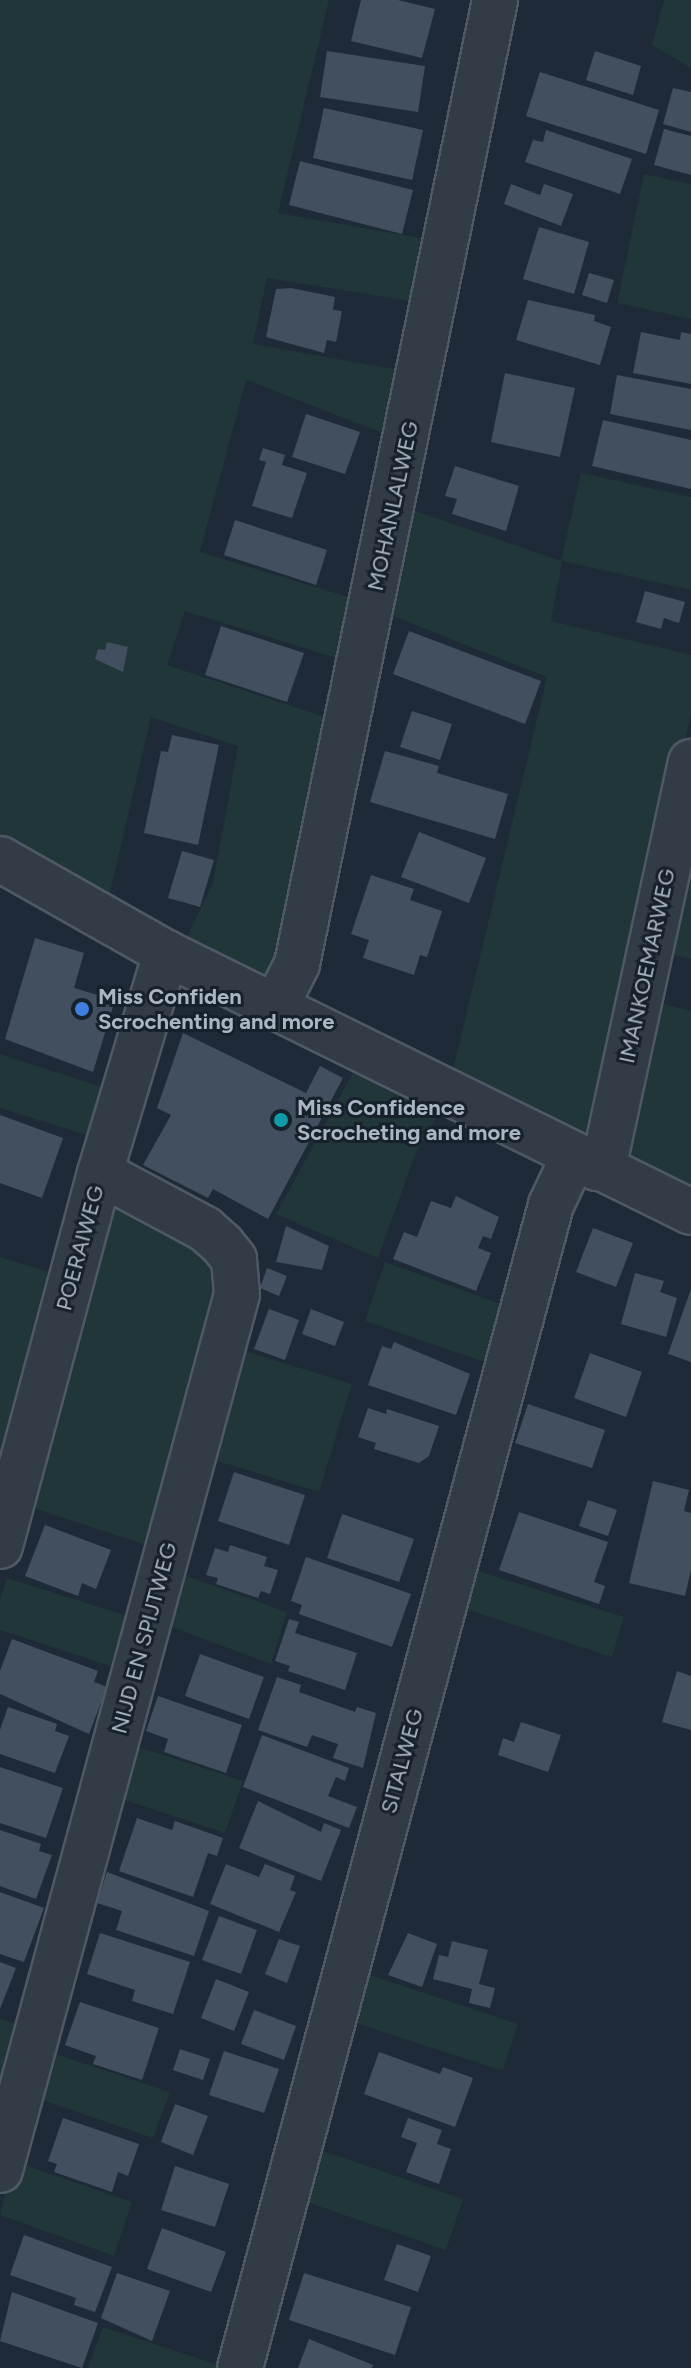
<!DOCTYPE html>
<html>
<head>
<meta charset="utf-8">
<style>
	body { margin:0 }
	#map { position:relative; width:691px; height:2368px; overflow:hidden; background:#1e2a37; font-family:Figtree,sans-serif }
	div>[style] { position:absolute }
	.green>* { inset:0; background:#203638 }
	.building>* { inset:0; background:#414f5f }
	.roads { filter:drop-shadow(2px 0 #4f5966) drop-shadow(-2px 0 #4f5966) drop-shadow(0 2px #4f5966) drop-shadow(0 -2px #4f5966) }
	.minor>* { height:44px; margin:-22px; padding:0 22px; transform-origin:22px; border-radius:22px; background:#323c47 }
	.dots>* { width:22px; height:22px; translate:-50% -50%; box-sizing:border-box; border:4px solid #17212c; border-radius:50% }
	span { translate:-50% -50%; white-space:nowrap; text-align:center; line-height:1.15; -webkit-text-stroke:6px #17212c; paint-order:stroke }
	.street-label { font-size:22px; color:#abb6c5 }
	.poi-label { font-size:22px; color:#abb6c5; font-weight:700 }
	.left { translate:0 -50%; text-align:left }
</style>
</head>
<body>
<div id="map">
	<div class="green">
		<div style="clip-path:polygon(0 0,329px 0,278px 213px,432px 240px,422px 303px,267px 278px,253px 344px,411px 372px,398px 439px,246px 380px,200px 552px,358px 600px,346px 661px,185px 611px,167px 665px,334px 720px,285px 964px,261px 983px,184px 943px,213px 883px,238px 746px,151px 717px,108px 901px,0 837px)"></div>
		<div style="clip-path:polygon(664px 0,691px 0,691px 68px,652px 45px)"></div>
		<div style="clip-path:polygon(644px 174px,691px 184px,691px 319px,617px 303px)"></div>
		<div style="clip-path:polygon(581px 473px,691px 497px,691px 590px,562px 561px,551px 621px,691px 655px,691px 714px,598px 1141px,450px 1082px,547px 677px,385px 613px,407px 508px,561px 561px)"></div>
		<div style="clip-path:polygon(691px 815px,691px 959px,657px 951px)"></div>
		<div style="clip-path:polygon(648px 1000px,691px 1011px,691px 1197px,628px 1168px,618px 1148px)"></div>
		<div style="clip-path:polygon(0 1054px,111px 1090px,96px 1138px,0 1108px)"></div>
		<div style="clip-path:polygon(355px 1069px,439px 1113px,415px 1155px,378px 1258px,276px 1214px)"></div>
		<div style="clip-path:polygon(106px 1198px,172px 1220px,227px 1273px,158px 1549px,24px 1505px)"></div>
		<div style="clip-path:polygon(0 1257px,62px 1276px,0 1503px)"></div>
		<div style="clip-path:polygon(385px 1262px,509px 1307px,493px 1365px,365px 1321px)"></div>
		<div style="clip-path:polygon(235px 1348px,352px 1384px,319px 1492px,201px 1456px)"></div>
		<div style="clip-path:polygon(465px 1567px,624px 1617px,612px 1657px,453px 1605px)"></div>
		<div style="clip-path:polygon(173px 1571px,287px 1612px,271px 1664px,158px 1622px)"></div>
		<div style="clip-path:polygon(7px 1578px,137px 1619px,120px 1669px,0 1630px,0 1600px)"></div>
		<div style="clip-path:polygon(126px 1743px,243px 1781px,225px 1833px,109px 1795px)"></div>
		<div style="clip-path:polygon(358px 1971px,518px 2024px,503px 2071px,343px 2019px)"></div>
		<div style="clip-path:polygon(0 2018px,24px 2027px,8px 2079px,0 2076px)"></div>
		<div style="clip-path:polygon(43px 2050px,170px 2092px,153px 2138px,30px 2096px)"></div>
		<div style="clip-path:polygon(312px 2147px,463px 2199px,446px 2250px,295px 2198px)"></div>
		<div style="clip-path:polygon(13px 2161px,132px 2202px,114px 2256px,0 2215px)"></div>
		<div style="clip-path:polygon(103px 2327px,228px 2368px,88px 2368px)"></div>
	</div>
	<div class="building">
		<div style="clip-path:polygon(361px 0,398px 0,435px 9px,422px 58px,351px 41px)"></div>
		<div style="clip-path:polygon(327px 51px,425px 66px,418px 112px,320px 97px)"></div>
		<div style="clip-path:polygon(595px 51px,641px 66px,633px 95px,586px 80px)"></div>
		<div style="clip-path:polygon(540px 72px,659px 110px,646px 154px,526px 116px)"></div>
		<div style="clip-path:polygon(673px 88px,691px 92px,691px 132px,663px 124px)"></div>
		<div style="clip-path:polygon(324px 108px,423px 130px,412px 180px,313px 158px)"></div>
		<div style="clip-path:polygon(664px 129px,691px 136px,691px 175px,654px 165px)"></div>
		<div style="clip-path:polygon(546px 130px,632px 159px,620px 194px,525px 162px,533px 140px,543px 142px)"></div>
		<div style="clip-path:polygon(300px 161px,413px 190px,402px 234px,289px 205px)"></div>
		<div style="clip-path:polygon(511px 184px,540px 195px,544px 184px,573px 194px,561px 226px,504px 204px)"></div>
		<div style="clip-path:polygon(539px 227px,589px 242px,574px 294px,523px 279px)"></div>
		<div style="clip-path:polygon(589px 273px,614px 280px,607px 303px,582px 295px)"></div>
		<div style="clip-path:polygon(291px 288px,335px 297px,333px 310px,342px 311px,336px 342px,327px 340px,324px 353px,266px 337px,276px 289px)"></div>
		<div style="clip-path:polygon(528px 300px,595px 315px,594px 321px,611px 327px,600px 365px,516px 340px)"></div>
		<div style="clip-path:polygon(641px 332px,680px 340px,681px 332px,691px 334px,691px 384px,633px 373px)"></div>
		<div style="clip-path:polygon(505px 373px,575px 388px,560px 457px,491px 442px)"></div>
		<div style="clip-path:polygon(617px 375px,691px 389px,691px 430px,610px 414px)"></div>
		<div style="clip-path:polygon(306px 414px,360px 432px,345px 474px,292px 457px)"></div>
		<div style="clip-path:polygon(603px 420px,691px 440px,691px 489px,592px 466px)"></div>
		<div style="clip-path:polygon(263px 448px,285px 455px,282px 465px,307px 473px,292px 518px,252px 506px,266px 462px,259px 460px)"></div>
		<div style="clip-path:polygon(455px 466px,519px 486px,506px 531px,452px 514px,457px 499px,445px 496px)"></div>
		<div style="clip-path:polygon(235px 520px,327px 550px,316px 585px,224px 555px)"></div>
		<div style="clip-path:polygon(645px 591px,685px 602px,679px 623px,664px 618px,661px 629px,636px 622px)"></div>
		<div style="clip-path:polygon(221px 626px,304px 653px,287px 702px,205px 675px)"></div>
		<div style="clip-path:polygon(409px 631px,541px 681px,525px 724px,393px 674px)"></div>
		<div style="clip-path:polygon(107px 642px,128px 647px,123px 672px,95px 659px,98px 649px,105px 650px)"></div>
		<div style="clip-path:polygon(412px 711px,452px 724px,440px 760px,400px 747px)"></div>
		<div style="clip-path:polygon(172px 735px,219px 745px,198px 845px,144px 833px,161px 751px,168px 752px)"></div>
		<div style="clip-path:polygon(385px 751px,439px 766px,437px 773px,508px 794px,495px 839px,370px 802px)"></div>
		<div style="clip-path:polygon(419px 832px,486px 858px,469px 903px,401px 877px)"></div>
		<div style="clip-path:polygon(182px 851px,214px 860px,200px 907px,168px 898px)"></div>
		<div style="clip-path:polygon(371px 875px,414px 889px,410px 900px,442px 911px,427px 957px,420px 955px,414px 975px,363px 958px,369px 940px,351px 934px)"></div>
		<div style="clip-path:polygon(35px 938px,84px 953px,74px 988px,115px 1000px,93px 1072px,5px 1039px)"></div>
		<div style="clip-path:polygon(183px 1033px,306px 1093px,320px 1066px,343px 1078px,268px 1219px,213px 1189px,208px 1198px,143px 1165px,171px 1115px,157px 1108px)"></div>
		<div style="clip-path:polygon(0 1115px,63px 1138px,42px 1198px,0 1183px)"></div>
		<div style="clip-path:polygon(456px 1196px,499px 1217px,491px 1239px,483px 1236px,478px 1248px,491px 1253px,476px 1291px,393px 1259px,404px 1232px,417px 1237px,431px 1201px,451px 1208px)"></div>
		<div style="clip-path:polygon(286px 1226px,329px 1246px,322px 1270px,276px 1262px)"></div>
		<div style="clip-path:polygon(593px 1228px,633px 1243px,616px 1287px,576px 1272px)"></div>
		<div style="clip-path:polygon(267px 1268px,287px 1276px,279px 1296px,260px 1288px)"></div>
		<div style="clip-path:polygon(635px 1273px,664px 1281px,660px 1292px,677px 1298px,666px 1337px,621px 1324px)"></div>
		<div style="clip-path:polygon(691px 1289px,691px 1362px,668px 1354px)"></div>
		<div style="clip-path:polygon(269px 1309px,299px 1320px,285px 1360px,254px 1349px)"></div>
		<div style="clip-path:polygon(311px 1309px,344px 1322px,335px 1346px,302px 1334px)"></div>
		<div style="clip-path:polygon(394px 1342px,470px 1374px,456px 1415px,368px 1385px,382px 1346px,391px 1349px)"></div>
		<div style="clip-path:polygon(590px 1353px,642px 1372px,626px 1417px,574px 1398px)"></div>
		<div style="clip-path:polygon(528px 1404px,605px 1430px,592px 1468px,515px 1443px)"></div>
		<div style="clip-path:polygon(368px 1408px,386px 1414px,387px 1409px,439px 1426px,429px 1456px,419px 1463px,374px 1449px,376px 1443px,358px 1437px)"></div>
		<div style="clip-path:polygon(234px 1472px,305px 1495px,289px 1545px,218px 1521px)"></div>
		<div style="clip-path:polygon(653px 1481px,689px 1490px,684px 1511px,691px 1513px,691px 1570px,685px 1596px,629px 1583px)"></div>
		<div style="clip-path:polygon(588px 1500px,617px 1510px,608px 1536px,579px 1526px)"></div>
		<div style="clip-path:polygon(519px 1512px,608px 1542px,594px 1582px,605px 1586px,599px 1604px,499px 1570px)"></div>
		<div style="clip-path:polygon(342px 1514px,414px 1539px,399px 1582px,327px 1558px)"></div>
		<div style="clip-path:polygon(45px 1525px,111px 1550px,96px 1589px,82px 1583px,78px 1596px,25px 1576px)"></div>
		<div style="clip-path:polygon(230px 1545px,267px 1557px,264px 1566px,278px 1570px,270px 1594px,261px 1591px,258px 1598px,216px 1584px,218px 1578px,206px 1575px,215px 1548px,228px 1552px)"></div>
		<div style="clip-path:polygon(306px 1557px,411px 1594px,392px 1647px,299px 1614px,302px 1605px,291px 1601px)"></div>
		<div style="clip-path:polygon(289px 1619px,299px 1622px,295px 1633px,357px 1653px,345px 1690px,288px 1671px,290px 1666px,275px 1661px)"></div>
		<div style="clip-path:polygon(12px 1639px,98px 1671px,94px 1682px,107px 1687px,89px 1734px,0 1694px,0 1671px)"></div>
		<div style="clip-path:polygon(200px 1654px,264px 1677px,249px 1719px,185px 1696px)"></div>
		<div style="clip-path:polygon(677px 1671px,691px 1676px,691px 1730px,662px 1722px)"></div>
		<div style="clip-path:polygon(277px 1677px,301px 1685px,299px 1692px,355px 1712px,357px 1707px,376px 1713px,363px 1768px,333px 1758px,338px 1744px,312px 1735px,307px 1747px,258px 1730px)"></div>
		<div style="clip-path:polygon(158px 1696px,242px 1725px,226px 1773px,164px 1752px,168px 1739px,146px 1731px)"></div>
		<div style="clip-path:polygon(8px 1707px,57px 1724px,55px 1731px,69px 1736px,55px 1773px,0 1754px,0 1730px)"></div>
		<div style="clip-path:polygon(521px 1722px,561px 1735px,548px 1772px,498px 1755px,503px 1738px,514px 1742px)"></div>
		<div style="clip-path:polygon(262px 1735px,349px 1768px,345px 1781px,336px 1777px,328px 1796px,357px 1807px,349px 1828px,243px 1787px)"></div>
		<div style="clip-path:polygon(0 1767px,63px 1788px,46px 1838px,0 1823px)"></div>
		<div style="clip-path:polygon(258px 1801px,321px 1832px,324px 1823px,341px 1830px,321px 1881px,239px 1848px)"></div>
		<div style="clip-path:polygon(137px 1818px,172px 1830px,175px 1821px,223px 1838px,217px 1856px,208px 1853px,193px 1897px,119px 1871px)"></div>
		<div style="clip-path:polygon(0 1830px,41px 1844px,39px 1851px,52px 1855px,36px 1899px,0 1886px)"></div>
		<div style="clip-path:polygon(226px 1864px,259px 1877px,265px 1864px,295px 1876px,290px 1890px,296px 1892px,279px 1932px,210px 1904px)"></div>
		<div style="clip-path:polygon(107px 1872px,209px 1911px,194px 1956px,116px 1930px,122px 1911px,97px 1903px)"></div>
		<div style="clip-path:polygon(0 1892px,44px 1908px,24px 1962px,0 1954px)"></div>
		<div style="clip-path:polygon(219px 1916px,257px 1930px,241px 1974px,202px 1960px)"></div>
		<div style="clip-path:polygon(100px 1933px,190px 1962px,173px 2014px,132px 2001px,135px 1990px,87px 1974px)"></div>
		<div style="clip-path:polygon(408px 1933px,437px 1944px,422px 1987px,388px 1975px)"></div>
		<div style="clip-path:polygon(279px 1939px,300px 1946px,287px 1983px,265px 1974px)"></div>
		<div style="clip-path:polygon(452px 1941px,488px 1950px,479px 1984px,495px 1988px,490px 2008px,469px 2003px,472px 1989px,433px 1979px,439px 1955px,448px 1957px)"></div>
		<div style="clip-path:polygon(0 1962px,16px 1968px,0 2009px)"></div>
		<div style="clip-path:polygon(216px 1979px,249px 1992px,234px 2031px,201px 2018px)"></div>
		<div style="clip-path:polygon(80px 2002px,159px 2028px,142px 2080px,93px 2064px,96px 2056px,65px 2045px)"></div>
		<div style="clip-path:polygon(254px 2010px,296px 2026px,284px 2060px,241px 2044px)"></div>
		<div style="clip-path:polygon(180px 2049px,210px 2059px,203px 2080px,173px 2070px)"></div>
		<div style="clip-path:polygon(224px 2051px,279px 2069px,264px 2113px,209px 2095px)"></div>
		<div style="clip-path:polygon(379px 2052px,440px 2074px,443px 2067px,473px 2078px,455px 2127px,364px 2094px)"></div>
		<div style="clip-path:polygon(175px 2104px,208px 2116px,193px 2155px,161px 2142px)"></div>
		<div style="clip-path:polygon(63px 2118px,139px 2144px,128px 2176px,118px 2172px,112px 2192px,54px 2172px,57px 2164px,48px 2161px)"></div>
		<div style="clip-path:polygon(408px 2118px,442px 2130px,437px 2144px,451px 2149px,439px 2184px,406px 2172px,417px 2143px,401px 2137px)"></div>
		<div style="clip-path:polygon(175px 2166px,229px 2184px,215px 2227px,161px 2210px)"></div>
		<div style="clip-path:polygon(162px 2228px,226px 2252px,211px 2292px,147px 2269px)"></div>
		<div style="clip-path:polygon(24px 2235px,112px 2267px,95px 2312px,74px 2305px,76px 2298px,10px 2275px)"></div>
		<div style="clip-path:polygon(397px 2244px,431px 2256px,418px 2292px,384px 2280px)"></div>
		<div style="clip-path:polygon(117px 2273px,170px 2291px,152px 2341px,101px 2318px)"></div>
		<div style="clip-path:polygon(304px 2273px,411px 2307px,395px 2355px,289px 2320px)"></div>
		<div style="clip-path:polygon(12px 2292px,98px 2323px,82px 2368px,0 2341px)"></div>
		<div style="clip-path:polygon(309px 2339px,373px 2365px,372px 2368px,298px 2368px)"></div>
	</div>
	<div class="roads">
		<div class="minor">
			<div style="left:0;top:859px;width:191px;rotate:29.5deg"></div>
			<div style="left:166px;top:953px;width:585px;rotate:26.26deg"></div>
			<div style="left:275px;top:1008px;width:49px;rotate:-63.4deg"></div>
			<div style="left:297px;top:964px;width:984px;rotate:-78.39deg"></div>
			<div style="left:596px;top:1168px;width:21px;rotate:-59deg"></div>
			<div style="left:607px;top:1150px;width:397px;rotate:-77.8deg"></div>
			<div style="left:0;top:1546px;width:386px;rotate:-75deg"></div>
			<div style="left:100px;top:1173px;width:230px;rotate:-73.3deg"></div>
			<div style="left:0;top:2170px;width:907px;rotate:-74.86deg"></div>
			<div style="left:237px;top:1294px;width:35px;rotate:-95deg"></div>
			<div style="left:234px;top:1259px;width:19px;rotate:-129deg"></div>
			<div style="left:222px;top:1244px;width:23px;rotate:-139deg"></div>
			<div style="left:205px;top:1229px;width:119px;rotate:-151.9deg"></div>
			<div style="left:240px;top:2368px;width:1204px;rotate:-75.03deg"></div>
			<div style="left:551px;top:1205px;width:52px;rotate:-64.9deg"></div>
		</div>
	</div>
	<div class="dots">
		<div style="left:82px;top:1009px;background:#3f7fe0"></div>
		<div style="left:281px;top:1120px;background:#0f9aa8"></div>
	</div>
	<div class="street-label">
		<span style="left:393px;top:506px;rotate:-78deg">MOHANLALWEG</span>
		<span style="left:647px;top:966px;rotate:-78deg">IMANKOEMARWEG</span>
		<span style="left:80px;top:1248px;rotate:-75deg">POERAIWEG</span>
		<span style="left:144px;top:1638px;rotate:-75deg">NIJD EN SPIJTWEG</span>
		<span style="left:402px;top:1761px;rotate:-75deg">SITALWEG</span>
	</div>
	<div class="poi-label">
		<span class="left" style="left:98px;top:1009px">Miss Confiden<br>Scrochenting and more</span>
		<span class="left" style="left:297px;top:1120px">Miss Confidence<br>Scrocheting and more</span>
	</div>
</div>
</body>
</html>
